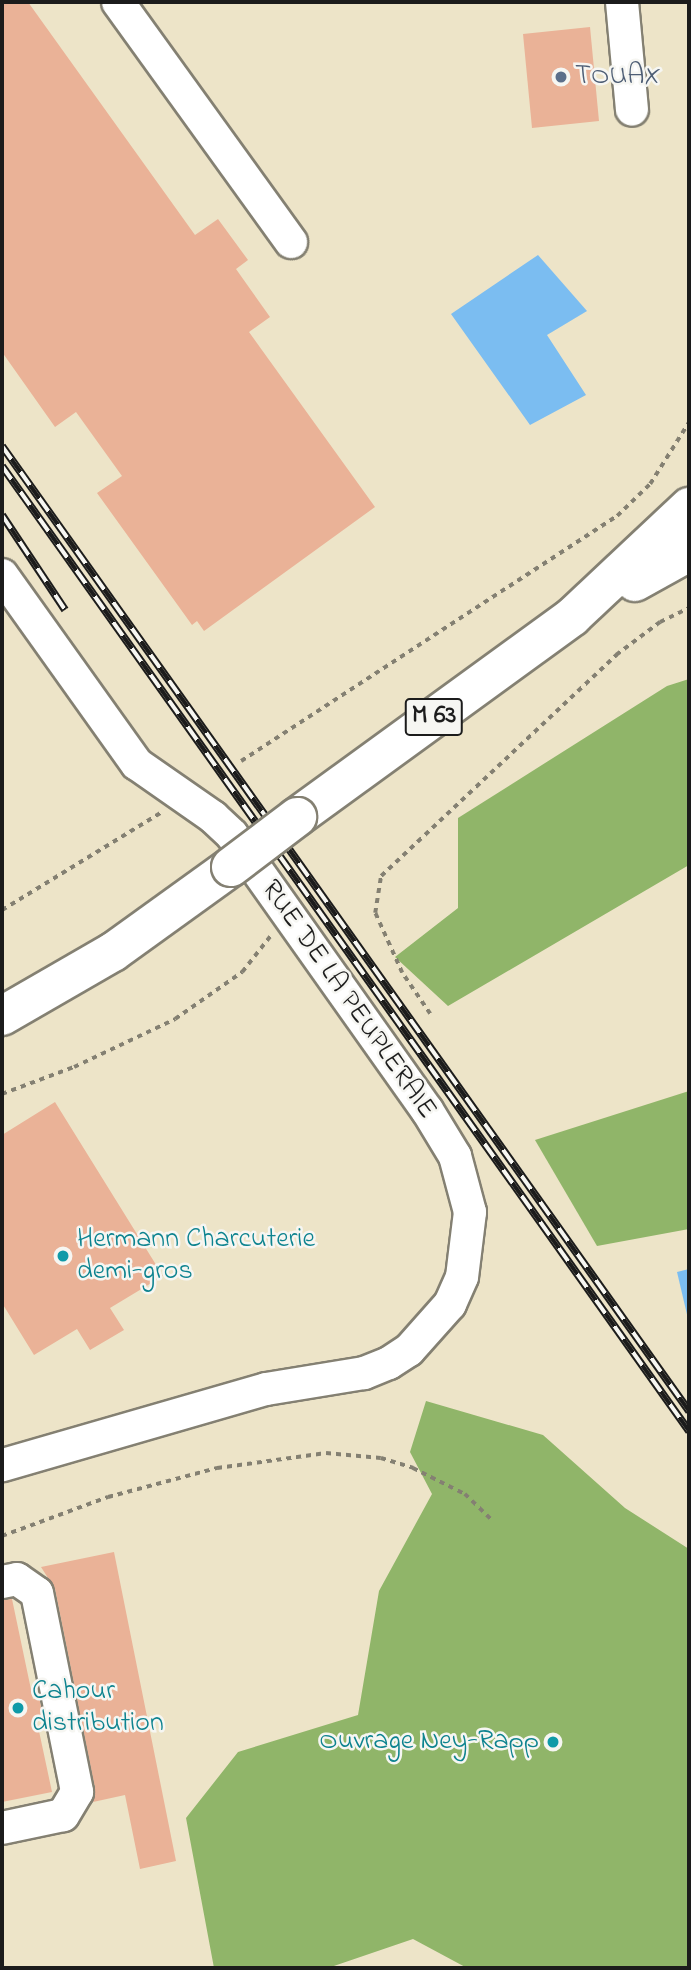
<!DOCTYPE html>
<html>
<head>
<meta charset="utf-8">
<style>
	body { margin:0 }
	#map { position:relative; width:691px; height:1970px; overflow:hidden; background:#ede4c8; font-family:"Indie Flower",sans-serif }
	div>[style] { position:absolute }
	.forest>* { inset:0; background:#90b569 }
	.water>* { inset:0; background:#7bbdf1 }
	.building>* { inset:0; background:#eab297 }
	.path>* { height:3.5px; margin-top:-1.75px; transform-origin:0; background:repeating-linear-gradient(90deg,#848072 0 5px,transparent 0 10px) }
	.roads { filter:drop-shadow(2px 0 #848072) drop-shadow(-2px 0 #848072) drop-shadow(0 2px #848072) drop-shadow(0 -2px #848072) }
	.minor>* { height:32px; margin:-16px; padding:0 16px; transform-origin:16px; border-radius:16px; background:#fff }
	.major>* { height:38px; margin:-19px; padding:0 19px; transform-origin:19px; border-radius:19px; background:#fff }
	.rail>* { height:8px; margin-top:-4px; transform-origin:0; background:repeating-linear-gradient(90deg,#f6f6f2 0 16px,#1c1c1c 0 32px); box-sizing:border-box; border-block:2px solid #1c1c1c }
	.bridges { filter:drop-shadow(2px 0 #848072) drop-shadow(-2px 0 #848072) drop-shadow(0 2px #848072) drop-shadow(0 -2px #848072) }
	.major-bridge>* { height:38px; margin:-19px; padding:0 19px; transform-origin:19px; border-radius:19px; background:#fff }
	.dots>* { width:19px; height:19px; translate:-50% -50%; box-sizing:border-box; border:4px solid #f6f6f2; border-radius:50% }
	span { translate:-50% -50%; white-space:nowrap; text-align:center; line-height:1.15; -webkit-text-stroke:5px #f6f6f2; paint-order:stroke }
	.shield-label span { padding:2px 5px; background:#f6f6f2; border:2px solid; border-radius:5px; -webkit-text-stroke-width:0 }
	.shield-label { font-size:26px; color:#1c1c1c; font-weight:700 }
	.service-label { font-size:28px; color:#4e5e75 }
	.left { translate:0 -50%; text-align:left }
	.street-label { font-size:28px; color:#1c1c1c }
	.culture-label { font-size:28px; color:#0d838f }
	.right { translate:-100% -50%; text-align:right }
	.frame { position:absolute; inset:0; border:4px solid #1c1c1c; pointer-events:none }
</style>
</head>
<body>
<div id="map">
	<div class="forest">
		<div style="clip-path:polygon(689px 679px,689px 865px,448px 1006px,395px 957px,458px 908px,458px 818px,667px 686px)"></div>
		<div style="clip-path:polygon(689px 1091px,689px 1229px,597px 1246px,535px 1140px)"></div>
		<div style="clip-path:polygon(426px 1401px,543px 1435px,625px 1508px,689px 1549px,689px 1968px,467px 1968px,413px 1939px,328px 1968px,214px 1968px,186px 1818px,238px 1752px,358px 1715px,379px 1591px,432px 1494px,410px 1452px)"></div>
	</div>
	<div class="water">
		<div style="clip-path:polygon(538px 255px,587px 311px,547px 335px,586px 395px,530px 425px,451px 314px)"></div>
		<div style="clip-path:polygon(689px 1269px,689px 1323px,677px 1272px)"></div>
	</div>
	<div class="building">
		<div style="clip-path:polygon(2px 2px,28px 2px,195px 235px,218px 219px,248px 260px,236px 269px,270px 317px,249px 332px,375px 507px,204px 631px,197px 621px,192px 625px,97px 493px,122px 476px,76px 412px,55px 427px,2px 352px)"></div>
		<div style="clip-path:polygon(590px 27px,599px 121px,532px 128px,523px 34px)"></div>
		<div style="clip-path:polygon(55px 1102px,163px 1276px,110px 1308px,124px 1330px,90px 1350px,77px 1329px,34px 1355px,2px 1303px,2px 1135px)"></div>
		<div style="clip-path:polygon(114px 1552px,176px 1861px,140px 1869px,125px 1795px,93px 1802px,95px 1788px,55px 1589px,41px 1567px)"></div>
		<div style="clip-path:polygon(12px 1599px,33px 1699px,39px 1697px,43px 1716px,36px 1717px,52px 1792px,2px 1802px,2px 1600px)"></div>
	</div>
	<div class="path">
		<div style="left:241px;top:761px;width:449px;rotate:-33.1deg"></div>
		<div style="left:617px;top:516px;width:46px;rotate:-44.1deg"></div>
		<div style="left:650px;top:484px;width:73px;rotate:-57.8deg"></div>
		<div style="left:2px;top:910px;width:188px;rotate:-31.5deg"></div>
		<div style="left:430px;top:1014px;width:50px;rotate:-124.3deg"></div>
		<div style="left:402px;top:973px;width:66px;rotate:-114.2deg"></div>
		<div style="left:375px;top:913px;width:37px;rotate:-81deg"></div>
		<div style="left:381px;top:876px;width:323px;rotate:-43.2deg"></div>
		<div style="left:616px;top:655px;width:55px;rotate:-36.9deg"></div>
		<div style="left:660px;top:622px;width:32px;rotate:-26deg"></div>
		<div style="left:2px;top:1094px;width:77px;rotate:-20.6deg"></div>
		<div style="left:74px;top:1067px;width:112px;rotate:-25.4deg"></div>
		<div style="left:175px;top:1019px;width:82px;rotate:-35deg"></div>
		<div style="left:242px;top:972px;width:48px;rotate:-51.7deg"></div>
		<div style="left:2px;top:1536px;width:113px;rotate:-20.2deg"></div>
		<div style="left:108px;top:1497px;width:113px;rotate:-14.9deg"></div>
		<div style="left:217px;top:1468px;width:110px;rotate:-7.8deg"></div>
		<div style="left:326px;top:1453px;width:55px;rotate:5.2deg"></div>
		<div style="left:381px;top:1458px;width:34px;rotate:17deg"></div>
		<div style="left:413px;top:1468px;width:58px;rotate:26.6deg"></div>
		<div style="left:465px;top:1494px;width:37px;rotate:44deg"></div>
	</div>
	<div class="roads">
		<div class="minor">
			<div style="left:118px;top:2px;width:296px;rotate:54.2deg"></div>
			<div style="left:622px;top:2px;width:108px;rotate:84.7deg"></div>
			<div style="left:2px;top:575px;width:232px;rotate:54.5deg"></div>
			<div style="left:137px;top:764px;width:93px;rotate:34.9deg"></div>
			<div style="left:213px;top:817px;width:26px;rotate:43deg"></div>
			<div style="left:232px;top:835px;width:337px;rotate:54.7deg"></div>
			<div style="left:427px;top:1110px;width:54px;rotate:58.7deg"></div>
			<div style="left:455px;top:1156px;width:58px;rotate:75deg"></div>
			<div style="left:470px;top:1212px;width:65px;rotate:97deg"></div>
			<div style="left:462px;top:1277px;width:30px;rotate:114deg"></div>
			<div style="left:450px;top:1304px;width:62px;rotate:131.7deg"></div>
			<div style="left:409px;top:1350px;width:24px;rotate:147deg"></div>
			<div style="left:389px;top:1363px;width:27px;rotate:158deg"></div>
			<div style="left:364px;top:1373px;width:99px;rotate:170.7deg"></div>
			<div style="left:266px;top:1389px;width:275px;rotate:163.9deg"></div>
			<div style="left:2px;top:1582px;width:15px;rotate:-11deg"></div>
			<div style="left:17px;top:1579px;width:24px;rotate:35deg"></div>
			<div style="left:37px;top:1593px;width:203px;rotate:78.6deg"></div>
			<div style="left:77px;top:1792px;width:27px;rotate:121deg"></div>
			<div style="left:63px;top:1815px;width:62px;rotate:168deg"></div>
		</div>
		<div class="major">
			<div style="left:635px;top:582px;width:62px;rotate:-29.1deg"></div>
			<div style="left:297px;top:817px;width:340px;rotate:-36deg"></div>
			<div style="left:572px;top:617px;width:161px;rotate:-43.2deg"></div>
			<div style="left:2px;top:1016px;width:128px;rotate:-30deg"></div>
			<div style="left:113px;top:952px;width:145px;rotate:-35.8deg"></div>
		</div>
	</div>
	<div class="rail">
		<div style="left:2px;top:446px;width:1185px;rotate:54.55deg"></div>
		<div style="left:2px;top:466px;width:1185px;rotate:54.55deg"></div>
		<div style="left:2px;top:515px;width:114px;rotate:56.4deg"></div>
	</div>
	<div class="bridges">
		<div class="major-bridge">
			<div style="left:231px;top:867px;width:83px;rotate:-37.1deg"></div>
		</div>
	</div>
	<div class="dots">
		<div style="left:561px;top:77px;background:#5c6f8a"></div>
		<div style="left:63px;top:1256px;background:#0f9aa8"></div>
		<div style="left:18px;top:1708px;background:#0f9aa8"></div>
		<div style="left:553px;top:1742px;background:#0f9aa8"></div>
	</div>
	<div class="shield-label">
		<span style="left:434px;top:717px">M 63</span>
	</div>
	<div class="service-label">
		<span class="left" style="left:575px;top:77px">TOUAX</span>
	</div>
	<div class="street-label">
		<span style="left:348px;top:1000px;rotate:55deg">RUE DE LA PEUPLERAIE</span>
	</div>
	<div class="culture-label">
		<span class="left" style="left:77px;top:1256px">Hermann Charcuterie<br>demi-gros</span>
		<span class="left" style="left:32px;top:1708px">Cahour<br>distribution</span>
		<span class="right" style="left:539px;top:1742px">Ouvrage Ney-Rapp</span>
	</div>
	<div class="frame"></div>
</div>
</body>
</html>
